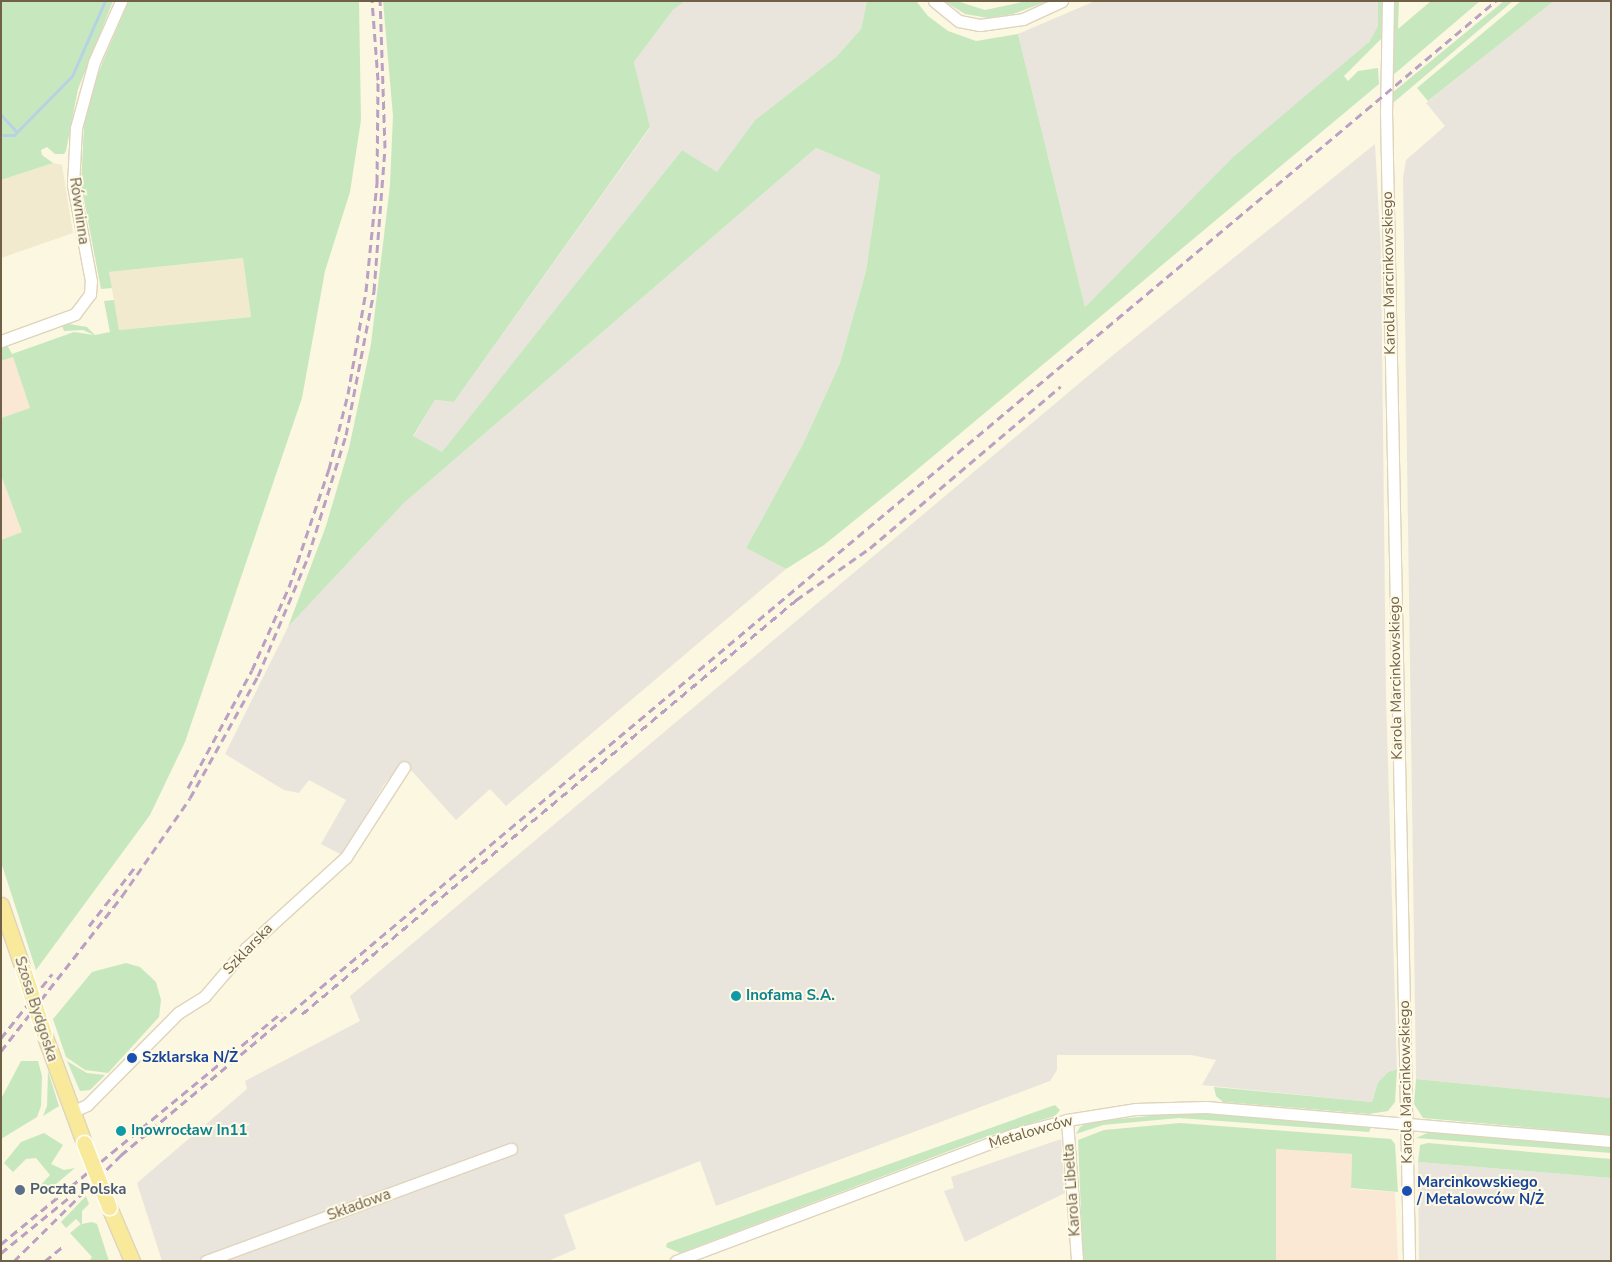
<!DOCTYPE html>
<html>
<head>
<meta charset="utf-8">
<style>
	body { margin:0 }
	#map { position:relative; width:1612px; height:1262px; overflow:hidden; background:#fbf7e0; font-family:"Nunito Sans",sans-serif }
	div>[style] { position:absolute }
	.residential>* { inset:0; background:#f2eacf }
	.commercial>* { inset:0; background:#fbe8d4 }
	.industrial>* { inset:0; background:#eae5dc }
	.green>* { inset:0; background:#c7e8bf }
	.stream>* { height:3px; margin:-1.5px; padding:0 1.5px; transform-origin:1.5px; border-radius:1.5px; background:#b6d3e3 }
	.roads { filter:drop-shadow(1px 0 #dfd4bc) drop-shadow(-1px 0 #dfd4bc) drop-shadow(0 1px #dfd4bc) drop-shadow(0 -1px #dfd4bc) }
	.minor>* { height:11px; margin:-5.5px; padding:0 5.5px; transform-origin:5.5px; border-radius:5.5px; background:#fff }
	.major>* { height:15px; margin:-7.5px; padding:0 7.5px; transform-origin:7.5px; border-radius:7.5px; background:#f8ea9a }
	.rail>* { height:3px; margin-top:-1.5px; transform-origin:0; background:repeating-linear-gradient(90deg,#bba0c3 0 8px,transparent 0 13px) }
	.bridges { filter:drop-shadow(1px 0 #fff) drop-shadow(-1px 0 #fff) drop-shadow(0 1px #fff) drop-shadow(0 -1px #fff) }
	.major-bridge>* { height:15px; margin:-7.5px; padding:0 7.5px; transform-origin:7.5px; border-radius:7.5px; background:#f8ea9a }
	.dots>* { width:14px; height:14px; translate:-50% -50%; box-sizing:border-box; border:2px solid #fefae6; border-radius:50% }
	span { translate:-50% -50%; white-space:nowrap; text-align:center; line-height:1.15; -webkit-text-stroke:4px #fefae6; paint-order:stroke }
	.street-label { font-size:15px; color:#716048 }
	.culture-label { font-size:15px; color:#0d838f; font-weight:700 }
	.left { translate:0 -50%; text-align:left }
	.transit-label { font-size:15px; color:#164399; font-weight:700 }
	.service-label { font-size:15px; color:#4e5e75; font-weight:700 }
	.frame { position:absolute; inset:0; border:2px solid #716048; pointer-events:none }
</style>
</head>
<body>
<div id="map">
	<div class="residential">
		<div style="clip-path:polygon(53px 163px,62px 165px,73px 233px,1px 258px,1px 180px)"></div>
		<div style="clip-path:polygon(244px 258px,251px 317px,119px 330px,109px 272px)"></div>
	</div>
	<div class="commercial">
		<div style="clip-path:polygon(13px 357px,30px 408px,1px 418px,1px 361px)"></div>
		<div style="clip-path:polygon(1px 475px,22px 532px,1px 540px)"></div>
		<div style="clip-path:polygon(1275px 1149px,1352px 1154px,1351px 1189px,1395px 1192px,1398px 1261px,1276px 1261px)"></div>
	</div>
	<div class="industrial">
		<div style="clip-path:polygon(685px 1px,867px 1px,861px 29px,836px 57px,755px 120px,717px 173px,682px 150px,442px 453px,413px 437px,435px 400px,454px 402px,650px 128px,634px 62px,673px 10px)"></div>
		<div style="clip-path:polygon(1095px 1px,1378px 1px,1378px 26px,1369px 42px,1338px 70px,1233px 157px,1085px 307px,1018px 34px)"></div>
		<div style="clip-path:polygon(1554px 1px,1611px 1px,1611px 1098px,1416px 1079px,1403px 178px,1406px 160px,1445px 126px,1426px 103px)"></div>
		<div style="clip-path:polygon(1375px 144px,1381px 251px,1386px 697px,1397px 1069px,1388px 1072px,1378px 1082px,1372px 1102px,1202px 1085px,1216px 1060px,1191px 1055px,1057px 1055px,1057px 1070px,1050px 1081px,716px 1206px,700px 1161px,564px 1215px,576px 1249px,548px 1261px,162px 1261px,137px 1183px,247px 1089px,245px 1081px,360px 1021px,350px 996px,1107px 360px)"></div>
		<div style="clip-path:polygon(816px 148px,880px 175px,866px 271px,840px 363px,803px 444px,746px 548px,786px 569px,506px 806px,490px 789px,456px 820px,410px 769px,407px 771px,401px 763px,384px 785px,342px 855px,321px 844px,346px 800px,309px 780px,299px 793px,284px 790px,225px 754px,288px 627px,404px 503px)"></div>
		<div style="clip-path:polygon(1061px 1139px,1065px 1193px,965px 1242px,944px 1191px,954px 1188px,951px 1177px)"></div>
		<div style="clip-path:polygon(1418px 1162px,1611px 1178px,1611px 1261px,1419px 1261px)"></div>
	</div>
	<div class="green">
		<div style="clip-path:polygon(1px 1px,113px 1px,78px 89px,66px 151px,64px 154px,55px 154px,47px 147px,41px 150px,42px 155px,53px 163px,1px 180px)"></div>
		<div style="clip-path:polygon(129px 1px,359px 1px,361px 120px,350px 192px,325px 271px,302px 398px,185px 742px,150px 815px,36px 970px,1px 862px,1px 540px,22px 532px,1px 475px,1px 418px,30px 408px,13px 357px,1px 361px,1px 347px,7px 345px,12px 354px,74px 332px,94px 335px,83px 330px,64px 331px,62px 326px,69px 324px,87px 327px,95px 335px,110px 332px,104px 301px,114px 300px,119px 330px,251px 317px,243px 258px,109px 272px,112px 288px,101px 289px,81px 184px,84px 126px,89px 100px,103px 61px)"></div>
		<div style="clip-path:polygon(383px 1px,685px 1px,673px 10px,634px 62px,650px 127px,454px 402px,435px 400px,413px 436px,442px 452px,682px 150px,717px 172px,755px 120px,836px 57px,861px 29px,867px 1px,916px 1px,928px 16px,948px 31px,976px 41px,1018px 34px,1085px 307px,1233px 157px,1369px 42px,1378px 26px,1378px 1px,1383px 1px,1381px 39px,1344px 76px,1348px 81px,1358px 71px,1378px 68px,1379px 84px,907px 478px,824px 545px,786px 569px,746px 548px,803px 444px,840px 363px,866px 271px,880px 175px,816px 148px,404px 503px,288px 627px,326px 526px,349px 448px,371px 344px,390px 185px,393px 116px)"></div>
		<div style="clip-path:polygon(944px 1px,957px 1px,985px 10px,1027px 1px,1048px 1px,1013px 14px,988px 18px,965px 14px)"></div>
		<div style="clip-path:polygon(1393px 1px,1399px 1px,1398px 29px,1431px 1px,1480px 1px,1392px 76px)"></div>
		<div style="clip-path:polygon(1504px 1px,1513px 1px,1393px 103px,1392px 93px)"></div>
		<div style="clip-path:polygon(1521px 1px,1554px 1px,1428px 101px,1417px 88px)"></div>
		<div style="clip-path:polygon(126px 963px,140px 967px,156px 982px,161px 1000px,159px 1017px,108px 1073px,85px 1070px,66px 1057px,53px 1019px,92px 972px)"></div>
		<div style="clip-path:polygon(21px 1061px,38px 1061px,42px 1076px,41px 1106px,37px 1117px,1px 1139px,1px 1099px)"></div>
		<div style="clip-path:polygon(67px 1061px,87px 1073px,105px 1075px,90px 1090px,80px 1091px)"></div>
		<div style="clip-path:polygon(1397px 1069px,1395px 1102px,1388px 1111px,1369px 1114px,1223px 1102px,1216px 1096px,1214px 1087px,1372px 1102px,1378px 1082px,1388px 1072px)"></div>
		<div style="clip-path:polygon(48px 1071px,59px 1106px,43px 1116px,47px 1106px)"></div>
		<div style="clip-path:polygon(1416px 1079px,1611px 1098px,1611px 1135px,1423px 1118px,1414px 1104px)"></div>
		<div style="clip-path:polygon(1055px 1105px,1060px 1110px,1055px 1116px,986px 1137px,680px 1253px,666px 1247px,667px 1243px)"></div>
		<div style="clip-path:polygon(1179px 1113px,1218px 1114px,1371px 1127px,1369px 1132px,1179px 1118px,1103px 1125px,1076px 1134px,1080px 1127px,1089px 1122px)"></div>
		<div style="clip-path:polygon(1180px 1123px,1391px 1139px,1395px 1144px,1398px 1192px,1351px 1188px,1352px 1154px,1276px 1149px,1276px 1261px,1083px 1261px,1078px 1140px,1104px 1130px)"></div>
		<div style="clip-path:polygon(1432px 1131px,1611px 1147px,1611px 1153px,1416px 1138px)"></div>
		<div style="clip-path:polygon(44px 1133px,63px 1145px,51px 1164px,64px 1170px,75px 1168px,44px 1194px,38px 1188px,50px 1175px,36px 1158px,26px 1159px,13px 1172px,4px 1163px,21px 1142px)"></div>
		<div style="clip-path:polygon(1428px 1143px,1611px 1159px,1611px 1178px,1418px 1162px,1420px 1145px)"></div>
		<div style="clip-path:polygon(86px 1196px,89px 1204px,82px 1211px,82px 1224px,92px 1222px,97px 1224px,109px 1261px,89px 1261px,92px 1257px,70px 1233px,81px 1224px,76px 1219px,66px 1228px,61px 1222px)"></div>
	</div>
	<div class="stream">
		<div style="left:1px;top:115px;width:23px;rotate:47deg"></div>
		<div style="left:3px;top:135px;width:11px"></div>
		<div style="left:14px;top:135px;width:83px;rotate:-45.5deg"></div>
		<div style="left:72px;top:76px;width:82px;rotate:-66.3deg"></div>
	</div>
	<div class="roads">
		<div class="minor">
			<div style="left:934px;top:1px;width:32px;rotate:39deg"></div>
			<div style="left:959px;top:21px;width:21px;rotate:11deg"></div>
			<div style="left:980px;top:25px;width:43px;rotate:-7.9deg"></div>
			<div style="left:1023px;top:19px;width:43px;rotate:-24.8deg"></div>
			<div style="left:1388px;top:1px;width:110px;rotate:91deg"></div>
			<div style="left:1386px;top:111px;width:1150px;rotate:88.85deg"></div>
			<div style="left:1px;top:341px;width:79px;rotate:-20deg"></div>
			<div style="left:75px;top:314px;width:25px;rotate:-53deg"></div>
			<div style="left:90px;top:294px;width:13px;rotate:-86deg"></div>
			<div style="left:91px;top:281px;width:98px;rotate:-100.6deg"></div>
			<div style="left:73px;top:185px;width:57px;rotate:-87deg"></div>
			<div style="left:76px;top:128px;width:68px;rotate:-74.7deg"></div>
			<div style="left:94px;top:62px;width:67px;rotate:-66.1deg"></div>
			<div style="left:72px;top:1112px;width:17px;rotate:-25deg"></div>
			<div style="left:87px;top:1105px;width:129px;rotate:-45.3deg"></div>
			<div style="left:178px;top:1013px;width:31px;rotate:-32deg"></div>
			<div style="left:204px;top:997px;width:65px;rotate:-49.4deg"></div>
			<div style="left:246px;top:948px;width:135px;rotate:-42.3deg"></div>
			<div style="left:346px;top:857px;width:107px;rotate:-57.2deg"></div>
			<div style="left:1067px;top:1120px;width:141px;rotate:85.9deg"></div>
			<div style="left:206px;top:1261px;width:325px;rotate:-20.2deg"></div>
			<div style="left:676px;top:1261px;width:361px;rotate:-20.6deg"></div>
			<div style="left:1014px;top:1134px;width:55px;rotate:-14.8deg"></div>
			<div style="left:1067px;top:1120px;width:70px;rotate:-9.1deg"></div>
			<div style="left:1136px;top:1109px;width:70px;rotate:-1.6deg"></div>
			<div style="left:1206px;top:1107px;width:406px;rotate:4.8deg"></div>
		</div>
		<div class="major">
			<div style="left:1px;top:905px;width:68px;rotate:71deg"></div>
			<div style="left:44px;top:1034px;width:116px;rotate:69.8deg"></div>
			<div style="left:109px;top:1207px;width:59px;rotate:66.9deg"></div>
		</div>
	</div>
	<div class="rail">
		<div style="left:188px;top:788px;width:134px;rotate:-61.5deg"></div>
		<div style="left:252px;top:670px;width:91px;rotate:-66deg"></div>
		<div style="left:289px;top:587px;width:125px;rotate:-71.3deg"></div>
		<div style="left:329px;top:469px;width:77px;rotate:-75.8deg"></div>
		<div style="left:348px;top:394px;width:105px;rotate:-80.1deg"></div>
		<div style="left:366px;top:291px;width:110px;rotate:-84.2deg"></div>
		<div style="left:377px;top:182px;width:102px;rotate:-89.4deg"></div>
		<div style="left:378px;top:80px;width:79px;rotate:-94.3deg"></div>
		<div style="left:89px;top:926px;width:75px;rotate:-52.1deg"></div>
		<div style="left:302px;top:1014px;width:645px;rotate:-39.96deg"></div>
		<div style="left:796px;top:600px;width:90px;rotate:-35.1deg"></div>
		<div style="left:870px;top:548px;width:250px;rotate:-40.3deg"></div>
		<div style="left:1px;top:1038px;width:82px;rotate:-51.4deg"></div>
		<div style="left:1px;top:1051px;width:197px;rotate:-52deg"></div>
		<div style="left:122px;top:896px;width:119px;rotate:-55.2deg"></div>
		<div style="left:190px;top:798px;width:140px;rotate:-60.9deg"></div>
		<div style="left:258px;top:676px;width:129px;rotate:-67.2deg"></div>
		<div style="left:308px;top:557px;width:128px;rotate:-72.7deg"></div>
		<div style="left:346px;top:435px;width:147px;rotate:-79deg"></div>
		<div style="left:374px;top:291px;width:143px;rotate:-85.6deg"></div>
		<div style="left:385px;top:148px;width:147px;rotate:-91.9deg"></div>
		<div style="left:1px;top:1244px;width:364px;rotate:-39.5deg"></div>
		<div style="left:1px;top:1253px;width:90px;rotate:-39.2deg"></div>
		<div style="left:14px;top:1261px;width:151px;rotate:-44.7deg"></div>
		<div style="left:121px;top:1155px;width:1795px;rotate:-40.01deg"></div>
		<div style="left:45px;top:1261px;width:22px;rotate:-39deg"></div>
	</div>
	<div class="bridges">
		<div class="major-bridge">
			<div style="left:23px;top:969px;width:68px;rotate:72.1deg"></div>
			<div style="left:84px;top:1143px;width:69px;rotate:68.7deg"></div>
		</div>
	</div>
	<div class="dots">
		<div style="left:736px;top:996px;background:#0f9aa8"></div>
		<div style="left:132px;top:1058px;background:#1a4fb4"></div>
		<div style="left:121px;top:1131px;background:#0f9aa8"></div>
		<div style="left:20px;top:1190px;background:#5c6f8a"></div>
		<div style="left:1407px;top:1191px;background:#1a4fb4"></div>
	</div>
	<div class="street-label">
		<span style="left:79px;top:211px;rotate:82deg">Równinna</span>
		<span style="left:1389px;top:273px;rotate:-91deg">Karola Marcinkowskiego</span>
		<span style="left:1396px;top:678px;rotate:-91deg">Karola Marcinkowskiego</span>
		<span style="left:248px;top:949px;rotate:-46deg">Szklarska</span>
		<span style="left:36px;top:1009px;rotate:72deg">Szosa Bydgoska</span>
		<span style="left:1406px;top:1082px;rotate:-91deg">Karola Marcinkowskiego</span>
		<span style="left:1031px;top:1132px;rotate:-16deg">Metalowców</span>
		<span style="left:1072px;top:1190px;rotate:-94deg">Karola Libelta</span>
		<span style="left:359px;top:1205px;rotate:-20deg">Składowa</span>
	</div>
	<div class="culture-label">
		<span class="left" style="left:746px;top:996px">Inofama S.A.</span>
		<span class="left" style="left:131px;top:1131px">Inowrocław In11</span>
	</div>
	<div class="transit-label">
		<span class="left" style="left:142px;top:1058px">Szklarska N/Ż</span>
		<span class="left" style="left:1417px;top:1191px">Marcinkowskiego<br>/ Metalowców N/Ż</span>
	</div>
	<div class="service-label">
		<span class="left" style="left:30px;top:1190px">Poczta Polska</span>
	</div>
	<div class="frame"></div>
</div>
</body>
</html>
